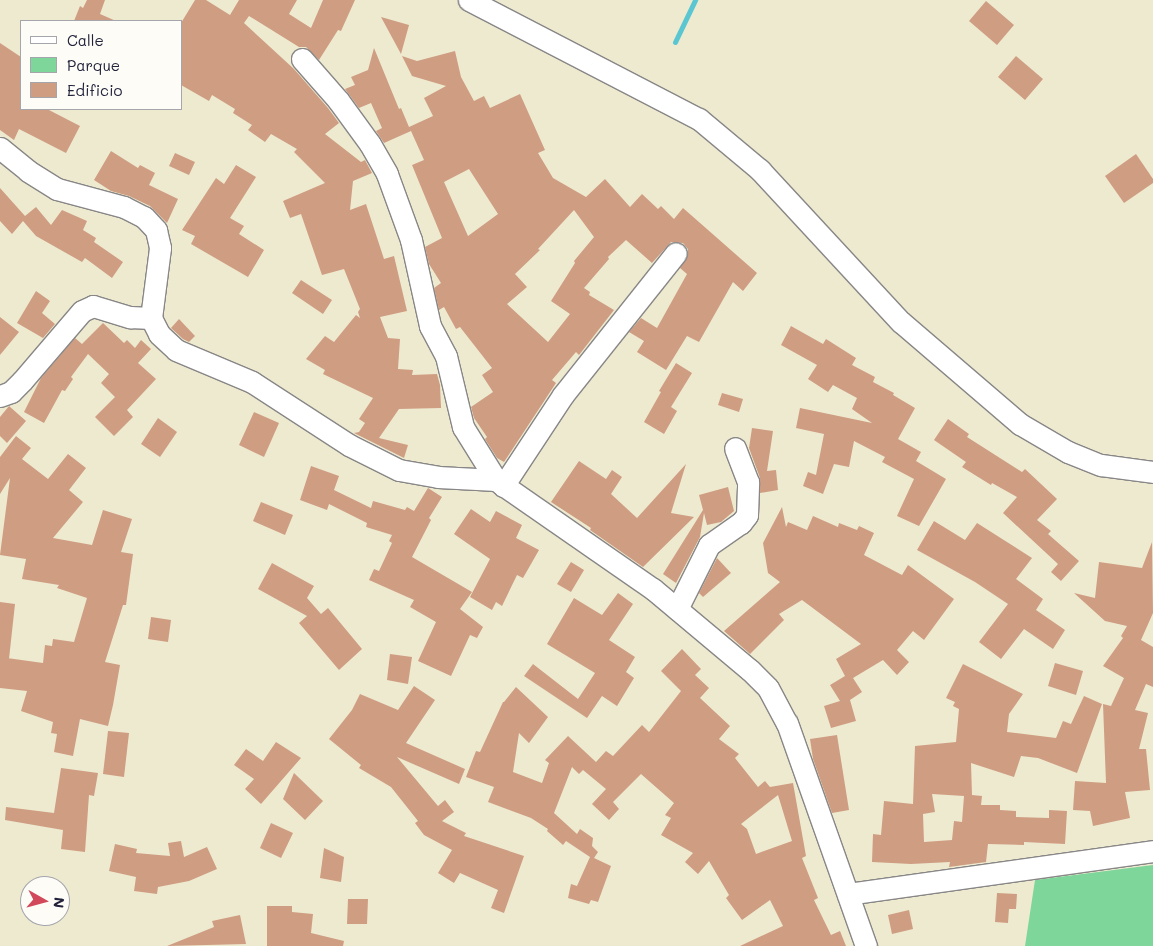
<!DOCTYPE html>
<html>
<head>
<meta charset="utf-8">
<style>
	body { margin:0 }
	#map { position:relative; width:1153px; height:946px; overflow:hidden; background:#eeead0; font-family:Mali,sans-serif }
	div>[style] { position:absolute }
	.green>* { inset:0; background:#7fd69b }
	.stream>* { height:5px; margin:-2.5px; padding:0 2.5px; transform-origin:2.5px; border-radius:2.5px; background:#5ac6d1 }
	.building>* { inset:0; background:#cf9d82 }
	.roads { filter:drop-shadow(1px 0 #888686) drop-shadow(-1px 0 #888686) drop-shadow(0 1px #888686) drop-shadow(0 -1px #888686) }
	.minor>* { height:21px; margin:-10.5px; padding:0 10.5px; transform-origin:10.5px; border-radius:10.5px; background:#fff }
	span { translate:-50% -50%; white-space:nowrap; text-align:center; line-height:1.15; -webkit-text-stroke:5px #fdfcf7; paint-order:stroke }
	.legend { position:absolute; left:20px; top:20px; width:162px; height:90px; box-sizing:border-box; background:#fdfcf7; border:1px solid #a5a5ac; margin:0; padding:6px 9px; list-style:none; font-size:15px; color:#22223b }
	.legend li { display:flex; align-items:center; gap:10px; height:25px }
	.legend b { width:25px; border:1px solid #a5a5ac }
	.north { position:absolute; left:20px; top:876px; width:50px; height:50px; box-sizing:border-box; background:#fdfcf7; border:1px solid #a5a5ac; border-radius:50%; rotate:97deg; font-size:14px; font-weight:700; line-height:20px; text-align:center; color:#22223b }
	.north::after { content:''; display:block; margin:auto; width:18px; height:22px; background:#d1495b; clip-path:polygon(50% 0,100% 100%,50% 72%,0 100%) }
</style>
</head>
<body>
<div id="map">
	<div class="green">
		<div style="clip-path:polygon(1153px 865px,1153px 946px,1025px 946px,1035px 880px)"></div>
	</div>
	<div class="stream">
		<div style="left:675px;top:42px;width:47px;rotate:-64.5deg"></div>
	</div>
	<div class="building">
		<div style="clip-path:polygon(87px 0,105px 0,100px 14px,116px 21px,74px 21px,80px 6px,83px 8px)"></div>
		<div style="clip-path:polygon(195px 0,206px 0,230px 15px,239px 0,297px 0,289px 14px,311px 28px,323px 0,355px 0,341px 31px,338px 30px,319px 60px,306px 47px,299px 47px,249px 16px,244px 23px,294px 69px,328px 108px,339px 123px,325px 134px,361px 162px,365px 160px,372px 173px,353px 181px,350px 210px,366px 204px,384px 259px,394px 256px,407px 311px,380px 317px,388px 338px,400px 339px,398px 369px,413px 370px,412px 375px,437px 374px,440px 385px,441px 408px,399px 409px,379px 438px,408px 445px,404px 458px,354px 433px,359px 432px,365px 423px,359px 419px,373px 398px,323px 374px,325px 370px,306px 359px,325px 336px,334px 342px,356px 315px,360px 318px,358px 312px,360px 309px,344px 269px,322px 275px,301px 214px,290px 218px,283px 201px,325px 183px,294px 152px,297px 149px,271px 134px,265px 142px,248px 130px,252px 125px,233px 113px,235px 109px,212px 95px,209px 101px,181px 85px,181px 23px)"></div>
		<div style="clip-path:polygon(986px 1px,1014px 25px,997px 45px,969px 21px)"></div>
		<div style="clip-path:polygon(381px 17px,409px 25px,401px 54px)"></div>
		<div style="clip-path:polygon(0 43px,21px 57px,21px 109px,47px 109px,80px 126px,66px 153px,19px 129px,14px 140px,0 130px)"></div>
		<div style="clip-path:polygon(evenodd,374px 48px,399px 109px,401px 108px,409px 127px,433px 116px,424px 98px,446px 86px,412px 76px,402px 56px,417px 61px,455px 51px,461px 77px,474px 101px,484px 96px,490px 108px,520px 94px,545px 150px,538px 153px,553px 178px,586px 197px,605px 179px,630px 207px,642px 194px,658px 209px,661px 206px,674px 219px,683px 208px,757px 273px,743px 291px,733px 282px,699px 342px,687px 336px,666px 370px,637px 352px,644px 341px,629px 332px,641px 318px,657px 328px,687px 274px,680px 268px,688px 255px,688px 249px,683px 243px,671px 242px,652px 263px,626px 240px,608px 257px,609px 259px,584px 288px,590px 292px,589px 295px,614px 310px,579px 355px,576px 352px,552px 380px,556px 383px,504px 462px,497px 458px,485px 439px,487px 437px,474px 418px,471px 407px,493px 392px,482px 375px,492px 368px,460px 327px,456px 329px,444px 307px,439px 310px,434px 288px,441px 283px,429px 264px,425px 247px,442px 238px,412px 165px,424px 160px,411px 131px,384px 143px,376px 131px,382px 128px,371px 103px,359px 108px,345px 89px,355px 85px,351px 77px,368px 70px,374px 48px,469px 169px,498px 214px,468px 236px,444px 182px,469px 169px,374px 48px,574px 210px,594px 237px,574px 261px,575px 263px,551px 301px,570px 314px,548px 342px,507px 304px,527px 287px,515px 274px,540px 250px,538px 249px,574px 210px)"></div>
		<div style="clip-path:polygon(1016px 56px,1043px 79px,1025px 100px,998px 77px)"></div>
		<div style="clip-path:polygon(111px 151px,138px 168px,140px 165px,155px 173px,149px 185px,178px 199px,167px 223px,150px 206px,129px 196px,111px 191px,94px 180px)"></div>
		<div style="clip-path:polygon(175px 153px,195px 162px,189px 175px,169px 166px)"></div>
		<div style="clip-path:polygon(1136px 154px,1153px 179px,1153px 183px,1124px 203px,1105px 176px)"></div>
		<div style="clip-path:polygon(236px 165px,256px 177px,230px 218px,244px 226px,239px 234px,264px 250px,248px 277px,191px 244px,195px 236px,182px 230px,216px 178px,224px 184px)"></div>
		<div style="clip-path:polygon(0 188px,25px 216px,36px 207px,51px 225px,62px 210px,87px 221px,83px 230px,96px 238px,94px 242px,123px 262px,112px 278px,85px 258px,82px 262px,36px 236px,23px 221px,12px 234px,0 221px)"></div>
		<div style="clip-path:polygon(301px 280px,332px 300px,323px 314px,292px 293px)"></div>
		<div style="clip-path:polygon(36px 291px,50px 301px,42px 313px,55px 324px,43px 338px,17px 323px)"></div>
		<div style="clip-path:polygon(0 317px,19px 332px,0 355px)"></div>
		<div style="clip-path:polygon(179px 319px,195px 336px,189px 342px,183px 339px,171px 328px)"></div>
		<div style="clip-path:polygon(103px 323px,124px 343px,127px 340px,135px 348px,141px 340px,151px 349px,138px 363px,156px 379px,127px 410px,133px 417px,114px 436px,95px 417px,115px 397px,101px 383px,109px 374px,88px 354px,71px 377px,73px 379px,65px 391px,62px 390px,44px 423px,24px 412px,41px 378px,75px 338px,82px 344px)"></div>
		<div style="clip-path:polygon(791px 326px,823px 344px,826px 339px,856px 358px,852px 365px,875px 377px,873px 382px,894px 393px,893px 395px,915px 408px,898px 439px,921px 452px,916px 461px,946px 479px,919px 526px,897px 516px,914px 479px,882px 462px,885px 457px,854px 441px,849px 467px,834px 464px,823px 494px,803px 486px,808px 472px,816px 475px,824px 434px,796px 428px,800px 408px,872px 423px,852px 409px,857px 398px,833px 385px,828px 392px,808px 379px,817px 365px,781px 345px)"></div>
		<div style="clip-path:polygon(676px 363px,692px 373px,671px 407px,677px 411px,664px 434px,644px 422px,661px 392px,659px 391px)"></div>
		<div style="clip-path:polygon(722px 393px,743px 399px,739px 412px,718px 405px)"></div>
		<div style="clip-path:polygon(9px 406px,26px 421px,7px 443px,0 436px,0 417px)"></div>
		<div style="clip-path:polygon(254px 412px,279px 423px,264px 457px,239px 445px)"></div>
		<div style="clip-path:polygon(158px 418px,177px 432px,160px 457px,141px 444px)"></div>
		<div style="clip-path:polygon(948px 419px,969px 434px,967px 437px,1022px 472px,1025px 469px,1057px 499px,1037px 520px,1051px 531px,1048px 534px,1079px 561px,1061px 581px,1051px 572px,1058px 564px,1003px 513px,1017px 497px,992px 483px,991px 485px,962px 467px,966px 462px,934px 440px)"></div>
		<div style="clip-path:polygon(752px 428px,773px 431px,767px 471px,776px 470px,778px 490px,760px 493px,760px 478px,749px 448px)"></div>
		<div style="clip-path:polygon(16px 436px,31px 448px,22px 459px,48px 479px,68px 454px,86px 468px,69px 490px,83px 502px,53px 538px,92px 545px,103px 510px,132px 519px,121px 552px,133px 554px,126px 605px,123px 605px,105px 662px,120px 665px,113px 705px,108px 726px,80px 719px,73px 756px,54px 752px,57px 734px,51px 733px,53px 722px,21px 711px,27px 691px,0 688px,0 602px,15px 604px,9px 659px,7px 658px,43px 663px,45px 645px,52px 646px,53px 639px,74px 642px,87px 598px,57px 588px,59px 585px,22px 579px,26px 559px,0 555px,10px 478px,0 494px,0 457px)"></div>
		<div style="clip-path:polygon(579px 461px,606px 479px,612px 470px,622px 477px,611px 494px,637px 518px,686px 464px,671px 513px,694px 517px,643px 567px,590px 530px,591px 528px,551px 502px)"></div>
		<div style="clip-path:polygon(311px 466px,339px 476px,334px 490px,371px 508px,373px 501px,405px 510px,407px 507px,414px 511px,428px 488px,442px 497px,429px 518px,431px 520px,412px 557px,472px 592px,460px 609px,483px 627px,477px 638px,470px 635px,451px 676px,418px 661px,436px 622px,410px 607px,414px 600px,369px 580px,374px 569px,379px 571px,392px 543px,389px 541px,392px 535px,366px 527px,367px 523px,329px 504px,327px 510px,300px 500px)"></div>
		<div style="clip-path:polygon(728px 487px,734px 511px,721px 522px,707px 525px,704px 513px,700px 537px,676px 583px,663px 574px,703px 510px,699px 495px)"></div>
		<div style="clip-path:polygon(261px 502px,293px 515px,285px 535px,253px 521px)"></div>
		<div style="clip-path:polygon(782px 507px,786px 527px,788px 522px,807px 530px,813px 516px,838px 527px,839px 523px,857px 530px,859px 526px,874px 533px,864px 555px,902px 575px,908px 565px,954px 599px,924px 640px,913px 631px,897px 650px,909px 662px,897px 675px,883px 660px,853px 678px,862px 692px,850px 700px,856px 721px,831px 728px,824px 706px,840px 701px,830px 685px,845px 676px,836px 659px,861px 644px,802px 600px,779px 614px,784px 620px,750px 654px,724px 631px,780px 582px,768px 573px,763px 543px)"></div>
		<div style="clip-path:polygon(471px 509px,490px 522px,496px 511px,522px 525px,516px 538px,539px 550px,523px 578px,517px 575px,502px 606px,496px 602px,492px 610px,470px 597px,490px 559px,454px 534px)"></div>
		<div style="clip-path:polygon(934px 521px,965px 540px,977px 523px,1032px 558px,1016px 579px,1043px 599px,1036px 610px,1065px 630px,1053px 649px,1024px 629px,1001px 659px,979px 642px,1008px 604px,975px 582px,917px 550px)"></div>
		<div style="clip-path:polygon(1152px 542px,1153px 613px,1141px 640px,1153px 647px,1153px 687px,1146px 684px,1135px 710px,1148px 713px,1139px 749px,1146px 749px,1150px 790px,1125px 792px,1130px 818px,1093px 826px,1090px 811px,1073px 810px,1075px 781px,1106px 783px,1103px 704px,1111px 706px,1124px 678px,1103px 666px,1123px 638px,1121px 636px,1127px 626px,1105px 621px,1074px 593px,1095px 598px,1099px 562px,1142px 568px)"></div>
		<div style="clip-path:polygon(717px 558px,731px 573px,703px 597px,699px 593px)"></div>
		<div style="clip-path:polygon(571px 562px,584px 570px,571px 592px,557px 584px)"></div>
		<div style="clip-path:polygon(272px 563px,314px 586px,307px 598px,321px 614px,328px 608px,362px 649px,339px 670px,299px 623px,307px 616px,258px 589px)"></div>
		<div style="clip-path:polygon(618px 593px,633px 604px,609px 640px,635px 657px,626px 672px,634px 678px,617px 706px,602px 696px,587px 718px,524px 676px,533px 664px,578px 699px,595px 673px,547px 644px,574px 598px,602px 615px)"></div>
		<div style="clip-path:polygon(151px 617px,171px 620px,168px 642px,148px 639px)"></div>
		<div style="clip-path:polygon(evenodd,682px 649px,701px 669px,695px 675px,709px 688px,700px 698px,730px 726px,719px 739px,739px 754px,735px 758px,758px 787px,765px 781px,770px 787px,793px 783px,806px 856px,802px 858px,818px 898px,814px 900px,831px 935px,840px 931px,846px 946px,740px 946px,783px 926px,770px 900px,742px 920px,726px 898px,729px 895px,709px 861px,698px 874px,685px 862px,693px 853px,661px 835px,671px 818px,665px 815px,674px 803px,641px 774px,613px 802px,619px 809px,609px 820px,592px 804px,606px 789px,583px 770px,579px 774px,572px 767px,554px 813px,577px 834px,580px 829px,593px 838px,592px 846px,598px 852px,594px 858px,611px 866px,598px 902px,591px 900px,589px 904px,568px 898px,571px 884px,577px 886px,590px 857px,566px 841px,563px 845px,547px 831px,548px 829px,531px 818px,488px 802px,494px 787px,466px 777px,476px 751px,480px 752px,503px 702px,504px 702px,516px 687px,548px 717px,529px 743px,519px 733px,513px 772px,542px 783px,549px 763px,545px 760px,568px 736px,596px 762px,606px 751px,613px 756px,642px 725px,649px 732px,681px 691px,661px 671px,682px 649px,778px 795px,792px 841px,756px 854px,747px 829px,741px 824px,778px 795px)"></div>
		<div style="clip-path:polygon(390px 654px,412px 657px,408px 684px,387px 680px)"></div>
		<div style="clip-path:polygon(1055px 663px,1083px 671px,1076px 695px,1048px 686px)"></div>
		<div style="clip-path:polygon(evenodd,963px 664px,1023px 694px,1009px 714px,1007px 732px,1056px 738px,1063px 721px,1071px 724px,1084px 696px,1102px 704px,1077px 773px,1038px 758px,1021px 756px,1014px 777px,971px 763px,972px 795px,982px 796px,981px 805px,1000px 805px,1000px 810px,1016px 811px,1016px 817px,1049px 818px,1049px 810px,1067px 811px,1065px 844px,1024px 842px,1024px 845px,988px 844px,986px 862px,949px 867px,950px 862px,911px 864px,872px 862px,873px 834px,881px 835px,884px 801px,913px 804px,915px 746px,956px 742px,959px 709px,953px 706px,955px 702px,946px 698px,963px 664px,932px 794px,964px 796px,962px 822px,954px 821px,952px 840px,924px 842px,923px 814px,935px 812px,932px 794px)"></div>
		<div style="clip-path:polygon(414px 686px,435px 700px,406px 743px,465px 769px,459px 784px,397px 757px,438px 806px,445px 800px,454px 812px,442px 821px,466px 833px,464px 836px,524px 856px,504px 913px,491px 908px,498px 890px,460px 873px,454px 883px,438px 873px,452px 850px,424px 835px,415px 823px,418px 821px,391px 787px,359px 768px,361px 765px,329px 739px,352px 710px,360px 694px,398px 710px)"></div>
		<div style="clip-path:polygon(108px 731px,129px 733px,124px 777px,103px 774px)"></div>
		<div style="clip-path:polygon(837px 735px,849px 810px,832px 813px,813px 759px,810px 739px)"></div>
		<div style="clip-path:polygon(276px 742px,301px 758px,261px 804px,245px 789px,254px 779px,234px 765px,246px 749px,263px 761px)"></div>
		<div style="clip-path:polygon(61px 768px,98px 773px,94px 796px,89px 795px,85px 852px,61px 849px,63px 830px,5px 820px,6px 807px,54px 813px)"></div>
		<div style="clip-path:polygon(294px 773px,323px 801px,305px 820px,283px 799px)"></div>
		<div style="clip-path:polygon(271px 823px,293px 833px,281px 858px,260px 848px)"></div>
		<div style="clip-path:polygon(181px 841px,184px 857px,207px 847px,217px 869px,189px 881px,158px 887px,157px 894px,134px 891px,136px 877px,109px 871px,115px 844px,137px 849px,136px 853px,170px 856px,168px 843px)"></div>
		<div style="clip-path:polygon(324px 848px,344px 857px,341px 882px,320px 878px)"></div>
		<div style="clip-path:polygon(997px 893px,1017px 894px,1016px 909px,1009px 909px,1008px 923px,995px 922px)"></div>
		<div style="clip-path:polygon(348px 899px,368px 899px,367px 924px,347px 924px)"></div>
		<div style="clip-path:polygon(267px 906px,292px 906px,292px 912px,313px 914px,311px 933px,344px 941px,343px 946px,267px 946px)"></div>
		<div style="clip-path:polygon(909px 910px,913px 929px,892px 934px,888px 915px)"></div>
		<div style="clip-path:polygon(240px 915px,246px 944px,167px 946px,214px 927px,212px 921px)"></div>
	</div>
	<div class="roads">
		<div class="minor">
			<div style="left:469px;top:0;width:259px;rotate:27.4deg"></div>
			<div style="left:699px;top:119px;width:80px;rotate:39.9deg"></div>
			<div style="left:760px;top:170px;width:207px;rotate:47.2deg"></div>
			<div style="left:901px;top:322px;width:157px;rotate:40.6deg"></div>
			<div style="left:1020px;top:424px;width:56px;rotate:30.3deg"></div>
			<div style="left:1068px;top:452px;width:35px;rotate:22deg"></div>
			<div style="left:1101px;top:465px;width:52px;rotate:7.7deg"></div>
			<div style="left:302px;top:59px;width:55px;rotate:48.7deg"></div>
			<div style="left:338px;top:100px;width:54px;rotate:54deg"></div>
			<div style="left:370px;top:144px;width:34px;rotate:60deg"></div>
			<div style="left:387px;top:174px;width:70px;rotate:70deg"></div>
			<div style="left:411px;top:240px;width:88px;rotate:77.5deg"></div>
			<div style="left:430px;top:326px;width:34px;rotate:62deg"></div>
			<div style="left:446px;top:356px;width:73px;rotate:76.5deg"></div>
			<div style="left:463px;top:427px;width:62px;rotate:58.1deg"></div>
			<div style="left:496px;top:480px;width:191px;rotate:34.8deg"></div>
			<div style="left:653px;top:589px;width:126px;rotate:39.9deg"></div>
			<div style="left:750px;top:670px;width:25px;rotate:45deg"></div>
			<div style="left:768px;top:688px;width:40px;rotate:62deg"></div>
			<div style="left:787px;top:723px;width:237px;rotate:70.5deg"></div>
			<div style="left:0;top:148px;width:36px;rotate:39deg"></div>
			<div style="left:28px;top:171px;width:34px;rotate:32deg"></div>
			<div style="left:57px;top:189px;width:69px;rotate:15deg"></div>
			<div style="left:124px;top:207px;width:22px;rotate:27deg"></div>
			<div style="left:144px;top:217px;width:18px;rotate:47deg"></div>
			<div style="left:156px;top:230px;width:18px;rotate:77deg"></div>
			<div style="left:160px;top:248px;width:71px;rotate:97.3deg"></div>
			<div style="left:151px;top:318px;width:18px;rotate:63deg"></div>
			<div style="left:159px;top:334px;width:23px;rotate:43deg"></div>
			<div style="left:176px;top:350px;width:82px;rotate:22.8deg"></div>
			<div style="left:252px;top:382px;width:116px;rotate:33deg"></div>
			<div style="left:349px;top:445px;width:56px;rotate:26.6deg"></div>
			<div style="left:399px;top:470px;width:40px;rotate:10deg"></div>
			<div style="left:438px;top:477px;width:58px;rotate:3deg"></div>
			<div style="left:0;top:396px;width:12px;rotate:-20deg"></div>
			<div style="left:11px;top:392px;width:16px;rotate:-45deg"></div>
			<div style="left:22px;top:381px;width:92px;rotate:-49.4deg"></div>
			<div style="left:82px;top:311px;width:12px;rotate:-24deg"></div>
			<div style="left:93px;top:306px;width:39px;rotate:17deg"></div>
			<div style="left:130px;top:317px;width:21px;rotate:3deg"></div>
			<div style="left:503px;top:486px;width:109px;rotate:-56.6deg"></div>
			<div style="left:563px;top:395px;width:181px;rotate:-51.5deg"></div>
			<div style="left:677px;top:609px;width:72px;rotate:-63.4deg"></div>
			<div style="left:709px;top:545px;width:39px;rotate:-35deg"></div>
			<div style="left:741px;top:523px;width:10px;rotate:-53deg"></div>
			<div style="left:747px;top:515px;width:33px;rotate:-88deg"></div>
			<div style="left:748px;top:482px;width:36px;rotate:-111deg"></div>
			<div style="left:848px;top:894px;width:308px;rotate:-8deg"></div>
		</div>
	</div>
	<ul class="legend">
	<li><b style="height:6px;background:#fff"></b>Calle</li>
	<li><b style="height:14px;background:#7fd69b"></b>Parque</li>
	<li><b style="height:14px;background:#cf9d82"></b>Edificio</li>
	</ul>
	<div class="north">N</div>
</div>
</body>
</html>
